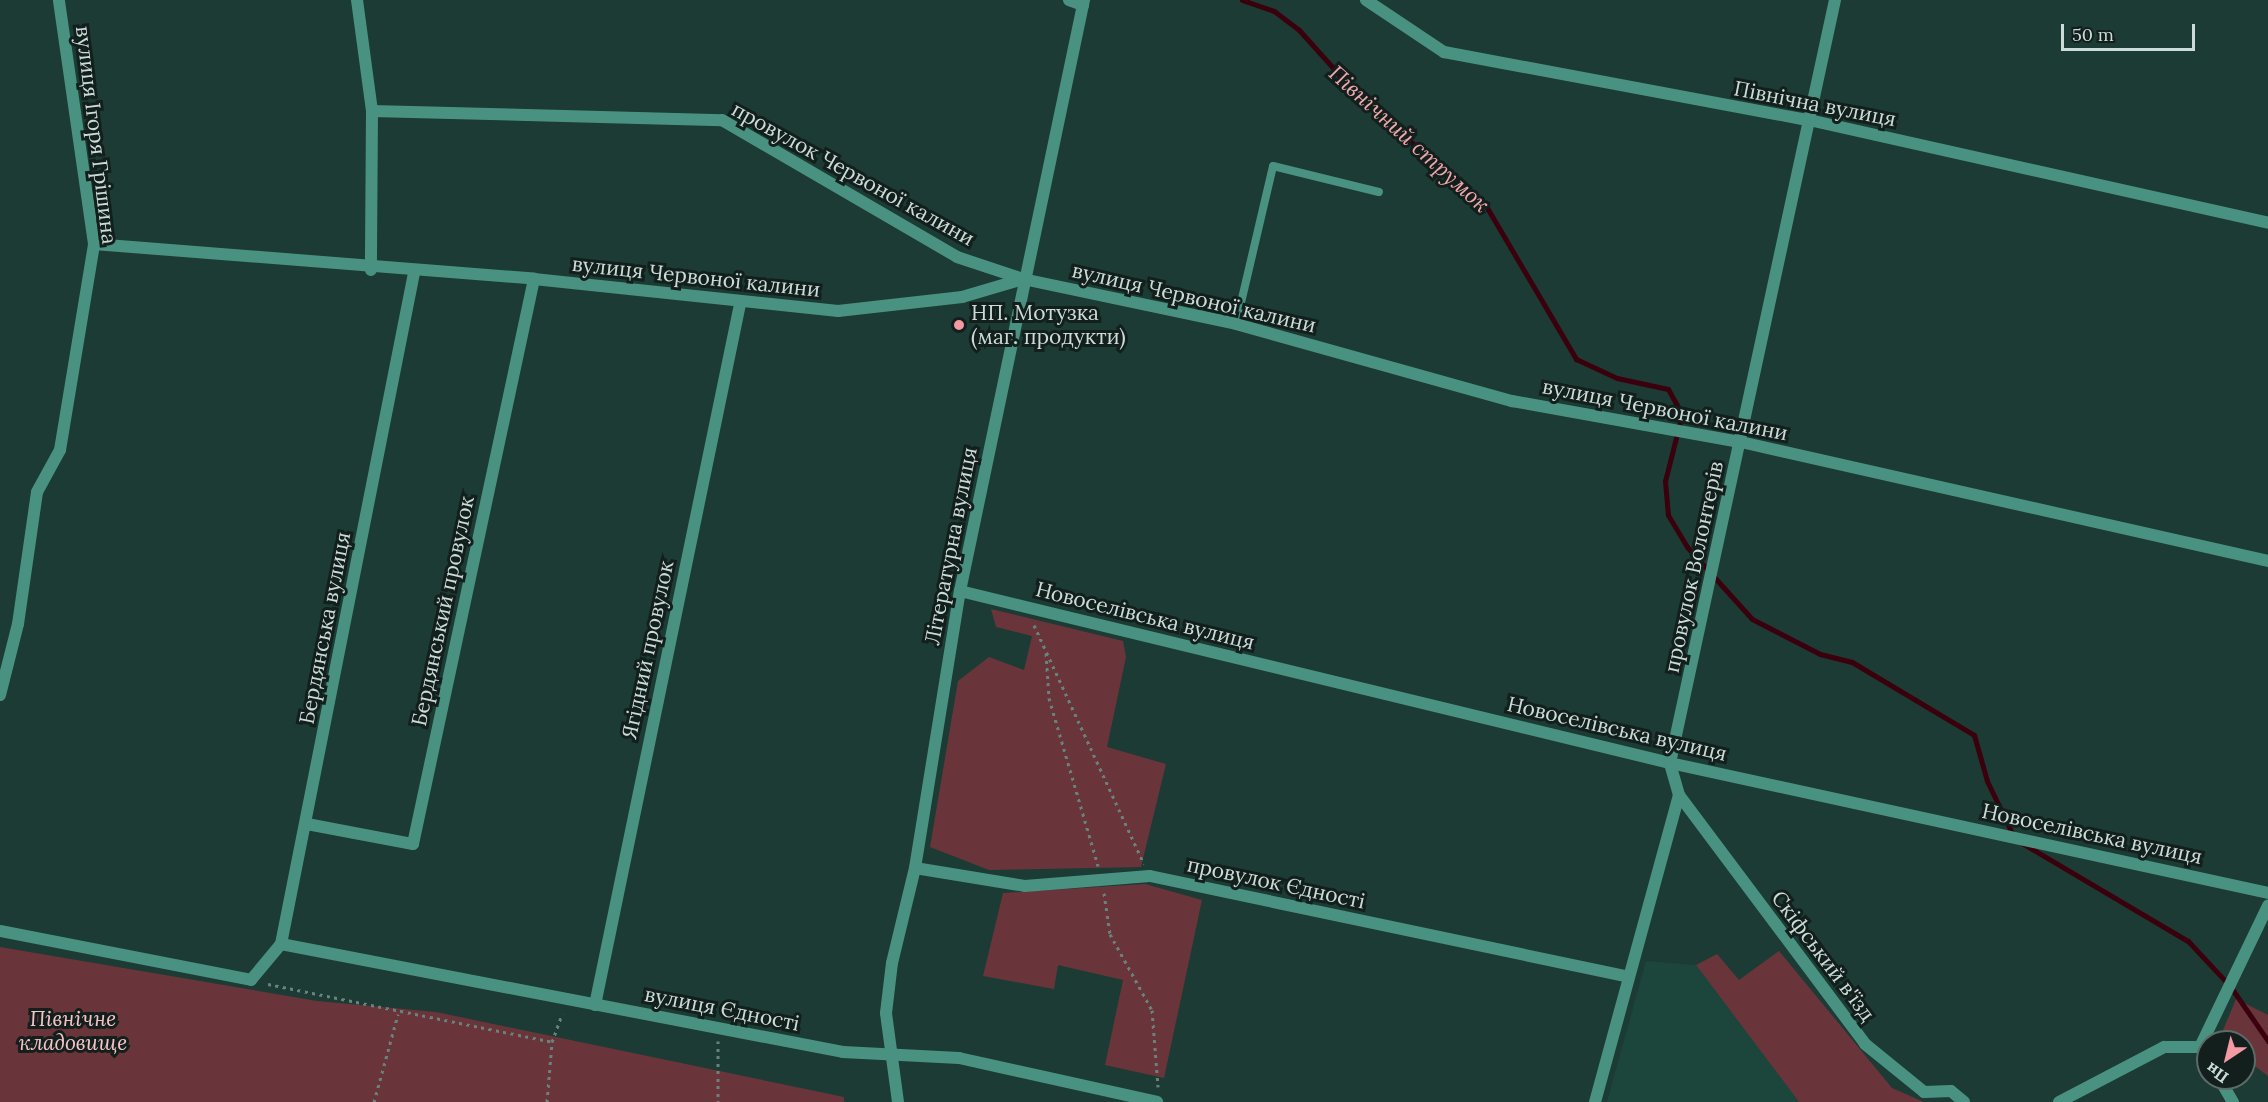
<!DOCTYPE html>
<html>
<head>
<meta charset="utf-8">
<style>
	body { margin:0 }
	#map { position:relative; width:2268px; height:1102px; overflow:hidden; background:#1c3b34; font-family:Lora,serif }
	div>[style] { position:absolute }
	.built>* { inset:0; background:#1c453c }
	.green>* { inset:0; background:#6a353a }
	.stream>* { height:5px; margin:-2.5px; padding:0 2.5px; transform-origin:2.5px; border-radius:2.5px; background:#3a000d }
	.path>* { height:3px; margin-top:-1.5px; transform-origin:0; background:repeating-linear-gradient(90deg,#69827c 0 3px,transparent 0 7.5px) }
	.service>* { height:8px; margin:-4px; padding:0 4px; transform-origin:4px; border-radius:4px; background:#499282 }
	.minor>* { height:12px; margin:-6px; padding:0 6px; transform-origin:6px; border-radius:6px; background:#499282 }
	.tertiary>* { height:12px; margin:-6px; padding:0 6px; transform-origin:6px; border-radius:6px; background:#499282 }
	.dots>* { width:16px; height:16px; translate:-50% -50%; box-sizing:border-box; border:3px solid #121f1c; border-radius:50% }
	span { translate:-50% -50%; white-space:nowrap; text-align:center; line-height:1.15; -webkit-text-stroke:6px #121f1c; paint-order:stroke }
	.street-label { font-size:21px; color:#cbdcd8 }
	.poi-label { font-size:21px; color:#cbdcd8 }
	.left { translate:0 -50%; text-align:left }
	.park-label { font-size:21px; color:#f6c4c7; font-style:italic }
	.water-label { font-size:22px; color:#f1a8ad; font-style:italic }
	.north { position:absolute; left:2196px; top:1030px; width:60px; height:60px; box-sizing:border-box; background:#121f1c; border:2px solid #5c6b67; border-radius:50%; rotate:215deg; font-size:16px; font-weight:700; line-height:24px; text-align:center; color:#cbdcd8 }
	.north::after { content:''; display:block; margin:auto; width:21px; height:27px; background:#f49aa2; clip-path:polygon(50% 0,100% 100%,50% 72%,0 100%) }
	.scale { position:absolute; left:2061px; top:24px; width:134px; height:27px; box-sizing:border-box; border:3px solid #cbdcd8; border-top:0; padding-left:8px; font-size:18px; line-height:21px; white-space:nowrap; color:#cbdcd8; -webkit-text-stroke:4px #121f1c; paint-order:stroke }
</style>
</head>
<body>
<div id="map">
	<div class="built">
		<div style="clip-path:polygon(1646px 961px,1696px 965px,1799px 1102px,1607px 1102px)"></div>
	</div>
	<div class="green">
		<div style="clip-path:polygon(991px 609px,1123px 641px,1126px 657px,1107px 747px,1166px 764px,1141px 867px,989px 870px,930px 847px,958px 681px,989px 657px,1024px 670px,1032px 636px,996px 627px)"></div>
		<div style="clip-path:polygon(1145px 884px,1202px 900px,1164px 1078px,1105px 1065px,1123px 980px,1058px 965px,1054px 989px,983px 976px,1003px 893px)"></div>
		<div style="clip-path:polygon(0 947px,317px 1001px,436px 1012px,844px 1097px,844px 1102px,0 1102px)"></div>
		<div style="clip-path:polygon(1779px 951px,1892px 1088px,1924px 1102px,1799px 1102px,1696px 965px,1717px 954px,1739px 980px)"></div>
		<div style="clip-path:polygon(2236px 999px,2268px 1015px,2268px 1076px,2244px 1058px,2244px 1042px,2228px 1042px,2221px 1035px)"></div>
	</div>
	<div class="stream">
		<div style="left:1242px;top:0;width:34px;rotate:19deg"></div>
		<div style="left:1274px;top:11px;width:31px;rotate:37deg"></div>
		<div style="left:1299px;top:30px;width:96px;rotate:48deg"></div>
		<div style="left:1363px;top:101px;width:162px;rotate:40.5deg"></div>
		<div style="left:1486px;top:206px;width:178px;rotate:59.5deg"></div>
		<div style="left:1576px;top:359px;width:45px;rotate:24.9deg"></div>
		<div style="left:1617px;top:378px;width:52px;rotate:12.2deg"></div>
		<div style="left:1668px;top:389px;width:29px;rotate:61deg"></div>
		<div style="left:1682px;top:414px;width:69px;rotate:104.2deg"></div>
		<div style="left:1665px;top:481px;width:34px;rotate:85deg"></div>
		<div style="left:1668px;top:515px;width:37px;rotate:59deg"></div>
		<div style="left:1687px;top:547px;width:97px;rotate:47.9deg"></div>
		<div style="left:1752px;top:619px;width:76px;rotate:27.2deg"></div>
		<div style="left:1820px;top:654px;width:33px;rotate:14deg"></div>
		<div style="left:1852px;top:662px;width:142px;rotate:30.9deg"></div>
		<div style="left:1974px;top:735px;width:48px;rotate:74.2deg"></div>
		<div style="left:1987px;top:781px;width:60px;rotate:64.3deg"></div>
		<div style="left:2022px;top:843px;width:193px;rotate:30.6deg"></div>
		<div style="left:2188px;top:941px;width:62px;rotate:47deg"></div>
		<div style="left:2230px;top:986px;width:67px;rotate:55.4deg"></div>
	</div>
	<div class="path">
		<div style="left:1034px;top:625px;width:263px;rotate:65.3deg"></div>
		<div style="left:1046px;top:653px;width:45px;rotate:86.2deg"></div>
		<div style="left:1049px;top:698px;width:175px;rotate:73.7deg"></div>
		<div style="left:1104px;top:893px;width:41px;rotate:81.7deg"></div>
		<div style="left:1110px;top:934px;width:87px;rotate:61.1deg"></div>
		<div style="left:1152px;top:1010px;width:77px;rotate:85.5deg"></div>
		<div style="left:268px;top:984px;width:290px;rotate:11.5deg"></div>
		<div style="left:552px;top:1042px;width:30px;rotate:-70deg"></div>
		<div style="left:718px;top:1041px;width:61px;rotate:90deg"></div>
		<div style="left:374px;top:1102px;width:91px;rotate:-74.7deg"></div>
		<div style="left:547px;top:1102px;width:60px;rotate:-85.2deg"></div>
	</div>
	<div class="service">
		<div style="left:1236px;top:324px;width:162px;rotate:-76.8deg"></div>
		<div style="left:1273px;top:166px;width:109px;rotate:13.8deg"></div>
	</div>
	<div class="minor">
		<div style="left:357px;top:0;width:112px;rotate:82.3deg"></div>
		<div style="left:372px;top:111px;width:159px;rotate:90.4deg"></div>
		<div style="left:1069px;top:0;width:15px;rotate:20deg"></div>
		<div style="left:1366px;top:0;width:94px;rotate:33.7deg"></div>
		<div style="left:1444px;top:52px;width:371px;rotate:10.6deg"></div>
		<div style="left:1809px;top:120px;width:470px;rotate:12.6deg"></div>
		<div style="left:372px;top:111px;width:350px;rotate:1.5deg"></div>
		<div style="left:722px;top:120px;width:272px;rotate:30.2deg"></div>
		<div style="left:957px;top:257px;width:70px;rotate:18.4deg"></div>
		<div style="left:94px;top:244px;width:441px;rotate:4.5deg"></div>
		<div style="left:534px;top:279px;width:306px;rotate:6deg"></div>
		<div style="left:838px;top:311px;width:125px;rotate:-6.4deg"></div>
		<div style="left:962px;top:297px;width:64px;rotate:-16.4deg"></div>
		<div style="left:1023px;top:279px;width:218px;rotate:11.9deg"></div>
		<div style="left:1236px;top:324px;width:287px;rotate:15.6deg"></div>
		<div style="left:1512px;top:401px;width:233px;rotate:10.2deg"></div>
		<div style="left:1741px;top:442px;width:540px;rotate:12.72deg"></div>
		<div style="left:960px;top:591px;width:731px;rotate:13.62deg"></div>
		<div style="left:1670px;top:763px;width:612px;rotate:12.26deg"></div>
		<div style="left:0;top:695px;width:73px;rotate:-75.8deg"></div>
		<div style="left:18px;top:624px;width:133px;rotate:-81.8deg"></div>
		<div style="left:37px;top:492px;width:48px;rotate:-61.3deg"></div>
		<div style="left:60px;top:450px;width:209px;rotate:-80.6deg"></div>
		<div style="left:94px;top:244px;width:246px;rotate:-98.2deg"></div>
		<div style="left:1679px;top:795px;width:311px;rotate:53.2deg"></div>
		<div style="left:1865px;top:1044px;width:76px;rotate:39.1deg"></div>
		<div style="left:1924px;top:1092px;width:27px;rotate:-2deg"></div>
		<div style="left:1951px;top:1091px;width:17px;rotate:40deg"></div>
		<div style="left:307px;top:824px;width:108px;rotate:10.7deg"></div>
		<div style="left:413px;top:844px;width:578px;rotate:-77.91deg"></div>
		<div style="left:915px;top:868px;width:111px;rotate:9.3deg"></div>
		<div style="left:1025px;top:886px;width:125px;rotate:-4.6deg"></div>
		<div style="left:1150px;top:876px;width:486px;rotate:11.9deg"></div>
		<div style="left:0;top:931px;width:256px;rotate:11deg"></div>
		<div style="left:251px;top:980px;width:47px;rotate:-50.2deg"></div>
		<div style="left:281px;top:944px;width:684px;rotate:-78.79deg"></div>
		<div style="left:281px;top:944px;width:572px;rotate:10.88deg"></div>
		<div style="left:843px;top:1052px;width:116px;rotate:3deg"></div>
		<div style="left:959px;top:1058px;width:203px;rotate:12.5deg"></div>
		<div style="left:595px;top:1005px;width:716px;rotate:-78.31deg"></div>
		<div style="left:2200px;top:1047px;width:15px;rotate:58deg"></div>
		<div style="left:2219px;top:1078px;width:28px;rotate:60deg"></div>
		<div style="left:1595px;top:1102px;width:318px;rotate:-74.7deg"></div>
		<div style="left:1679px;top:795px;width:33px;rotate:-106deg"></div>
		<div style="left:1670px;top:763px;width:781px;rotate:-77.8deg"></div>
		<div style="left:2059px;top:1102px;width:119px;rotate:-27.6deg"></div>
		<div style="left:2164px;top:1047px;width:36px"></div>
		<div style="left:2200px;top:1047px;width:157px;rotate:-64.3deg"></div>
	</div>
	<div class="tertiary">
		<div style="left:898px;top:1102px;width:90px;rotate:-97.7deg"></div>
		<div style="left:886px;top:1013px;width:50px;rotate:-83.2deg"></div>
		<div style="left:892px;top:963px;width:98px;rotate:-76.4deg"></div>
		<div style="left:915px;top:868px;width:281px;rotate:-80.8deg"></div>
		<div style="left:960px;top:591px;width:604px;rotate:-78.15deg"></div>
	</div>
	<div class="dots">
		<div style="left:959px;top:325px;background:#f49aa2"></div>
	</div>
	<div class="street-label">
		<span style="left:1815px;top:104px;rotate:11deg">Північна вулиця</span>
		<span style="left:96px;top:135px;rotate:83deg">вулиця Ігоря Грішина</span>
		<span style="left:853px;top:174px;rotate:29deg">провулок Червоної калини</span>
		<span style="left:696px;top:277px;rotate:6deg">вулиця Червоної калини</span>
		<span style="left:1194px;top:298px;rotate:13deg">вулиця Червоної калини</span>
		<span style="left:1665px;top:410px;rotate:11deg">вулиця Червоної калини</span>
		<span style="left:951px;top:546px;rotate:-79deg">Літературна вулиця</span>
		<span style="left:1694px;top:567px;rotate:-78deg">провулок Волонтерів</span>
		<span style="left:443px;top:611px;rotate:-78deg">Бердянський провулок</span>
		<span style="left:1145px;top:616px;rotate:14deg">Новоселівська вулиця</span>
		<span style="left:325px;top:628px;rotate:-79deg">Бердянська вулиця</span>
		<span style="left:648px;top:650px;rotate:-78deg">Ягідний провулок</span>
		<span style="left:1617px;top:729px;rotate:13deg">Новоселівська вулиця</span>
		<span style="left:2092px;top:834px;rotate:12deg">Новоселівська вулиця</span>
		<span style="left:1276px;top:883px;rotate:12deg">провулок Єдності</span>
		<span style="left:1823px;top:956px;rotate:53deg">Скіфський в'їзд</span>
		<span style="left:722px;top:1009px;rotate:11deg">вулиця Єдності</span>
	</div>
	<div class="poi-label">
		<span class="left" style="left:971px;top:325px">НП. Мотузка<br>(маг. продукти)</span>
	</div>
	<div class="park-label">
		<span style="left:73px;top:1031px">Північне<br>кладовище</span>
	</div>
	<div class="water-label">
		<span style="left:1409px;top:139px;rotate:42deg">Північний струмок</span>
	</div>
	<div class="north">Пн</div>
	<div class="scale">50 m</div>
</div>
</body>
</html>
